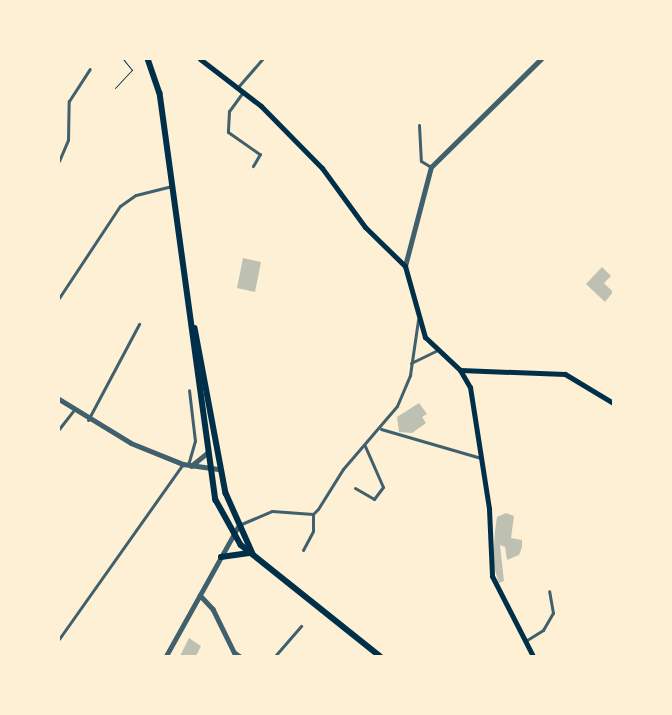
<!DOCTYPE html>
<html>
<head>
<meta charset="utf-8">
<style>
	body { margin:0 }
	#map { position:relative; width:672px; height:715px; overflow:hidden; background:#fdf0d5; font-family:Inter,sans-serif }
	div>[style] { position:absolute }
	.building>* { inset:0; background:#bec0b2 }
	.path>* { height:1px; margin:-0.5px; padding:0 0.5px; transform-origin:0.5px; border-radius:0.5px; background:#003049 }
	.minor>* { height:3px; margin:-1.5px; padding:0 1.5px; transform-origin:1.5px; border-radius:1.5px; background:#3f606c }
	.tertiary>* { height:4.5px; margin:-2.25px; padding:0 2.25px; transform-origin:2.25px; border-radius:2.25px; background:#3f606c }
	.secondary>* { height:5px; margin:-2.5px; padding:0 2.5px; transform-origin:2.5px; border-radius:2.5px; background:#003049 }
	.trunk>* { height:5.5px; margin:-2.75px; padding:0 2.75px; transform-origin:2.75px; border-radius:2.75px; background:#003049 }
	span { translate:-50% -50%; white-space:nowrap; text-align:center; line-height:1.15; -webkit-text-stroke:5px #fdf0d5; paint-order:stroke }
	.frame { position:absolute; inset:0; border:60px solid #fdf0d5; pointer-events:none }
</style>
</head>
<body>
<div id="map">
	<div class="building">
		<div style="clip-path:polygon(243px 258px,261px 262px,255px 292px,237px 288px)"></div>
		<div style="clip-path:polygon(602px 267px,611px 276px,604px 283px,613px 292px,605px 302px,586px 284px)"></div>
		<div style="clip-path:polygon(419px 403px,427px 414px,422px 417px,426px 423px,412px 433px,399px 432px,397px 417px)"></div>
		<div style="clip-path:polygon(506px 513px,514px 516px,511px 538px,522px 540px,522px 547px,519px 555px,507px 560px,505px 547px,500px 545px,504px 581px,499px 583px,493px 564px,495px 531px,497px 517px)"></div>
		<div style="clip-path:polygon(189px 638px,201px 646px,196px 656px,180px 656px)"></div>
	</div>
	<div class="path">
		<div style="left:115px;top:88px;width:25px;rotate:-47deg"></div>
		<div style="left:132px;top:70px;width:14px;rotate:-129deg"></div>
	</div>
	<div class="minor">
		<div style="left:238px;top:87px;width:37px;rotate:-49deg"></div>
		<div style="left:243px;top:92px;width:24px;rotate:126deg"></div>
		<div style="left:229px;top:111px;width:21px;rotate:93deg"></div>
		<div style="left:228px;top:132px;width:39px;rotate:35deg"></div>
		<div style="left:260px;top:154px;width:14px;rotate:120deg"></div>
		<div style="left:419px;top:125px;width:36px;rotate:87deg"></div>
		<div style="left:421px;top:161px;width:12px;rotate:31deg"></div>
		<div style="left:59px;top:161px;width:23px;rotate:-67deg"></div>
		<div style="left:68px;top:140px;width:39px;rotate:-89deg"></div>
		<div style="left:69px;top:101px;width:38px;rotate:-57deg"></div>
		<div style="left:59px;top:298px;width:110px;rotate:-56.5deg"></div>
		<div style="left:120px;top:206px;width:19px;rotate:-35deg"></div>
		<div style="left:136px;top:195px;width:37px;rotate:-14deg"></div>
		<div style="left:411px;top:363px;width:28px;rotate:-26deg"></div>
		<div style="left:88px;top:420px;width:109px;rotate:-62deg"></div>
		<div style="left:59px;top:429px;width:23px;rotate:-52deg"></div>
		<div style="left:381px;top:429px;width:104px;rotate:16.2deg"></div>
		<div style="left:188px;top:465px;width:25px;rotate:-74deg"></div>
		<div style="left:195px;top:441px;width:51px;rotate:-96.7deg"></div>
		<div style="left:355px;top:488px;width:22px;rotate:30deg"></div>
		<div style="left:374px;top:499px;width:15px;rotate:-53deg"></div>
		<div style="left:383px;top:487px;width:45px;rotate:-113.7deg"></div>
		<div style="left:239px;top:525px;width:36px;rotate:-23deg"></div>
		<div style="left:272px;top:511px;width:41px;rotate:4.2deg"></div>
		<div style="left:313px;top:514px;width:7px;rotate:-45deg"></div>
		<div style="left:318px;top:509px;width:47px;rotate:-58deg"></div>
		<div style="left:343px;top:469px;width:83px;rotate:-49.4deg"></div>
		<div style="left:397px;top:406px;width:34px;rotate:-67deg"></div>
		<div style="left:410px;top:375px;width:56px;rotate:-81.7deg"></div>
		<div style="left:303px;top:550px;width:21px;rotate:-62deg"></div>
		<div style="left:313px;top:531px;width:17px;rotate:-90deg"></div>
		<div style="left:59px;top:639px;width:214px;rotate:-54.7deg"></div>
		<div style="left:527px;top:640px;width:19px;rotate:-32deg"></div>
		<div style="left:543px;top:630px;width:20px;rotate:-60deg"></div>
		<div style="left:553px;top:613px;width:22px;rotate:-100deg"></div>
		<div style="left:235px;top:652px;width:7px;rotate:34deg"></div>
		<div style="left:275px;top:656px;width:40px;rotate:-49deg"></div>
	</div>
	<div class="tertiary">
		<div style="left:405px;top:266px;width:102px;rotate:-75.3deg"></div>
		<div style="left:431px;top:167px;width:154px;rotate:-44.5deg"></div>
		<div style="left:59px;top:399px;width:84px;rotate:31.4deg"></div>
		<div style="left:131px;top:443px;width:56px;rotate:22deg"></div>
		<div style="left:183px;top:464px;width:37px;rotate:8deg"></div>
		<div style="left:191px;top:466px;width:21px;rotate:-39deg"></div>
		<div style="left:200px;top:595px;width:19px;rotate:47deg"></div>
		<div style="left:213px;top:609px;width:52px;rotate:63.9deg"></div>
		<div style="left:166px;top:656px;width:150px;rotate:-60.9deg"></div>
	</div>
	<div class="secondary">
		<div style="left:200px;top:59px;width:77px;rotate:37.6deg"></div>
		<div style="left:261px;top:106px;width:87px;rotate:45.5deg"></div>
		<div style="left:322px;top:168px;width:73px;rotate:53.9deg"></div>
		<div style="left:365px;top:227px;width:56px;rotate:44.3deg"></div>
		<div style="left:405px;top:266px;width:74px;rotate:74.3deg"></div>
		<div style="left:425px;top:337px;width:48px;rotate:43.3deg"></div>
		<div style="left:460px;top:370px;width:20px;rotate:60deg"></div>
		<div style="left:470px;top:387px;width:123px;rotate:81.1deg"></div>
		<div style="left:489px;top:509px;width:67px;rotate:87.4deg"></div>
		<div style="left:492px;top:576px;width:90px;rotate:62.9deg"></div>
		<div style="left:460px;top:370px;width:105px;rotate:2.2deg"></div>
		<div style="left:565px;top:374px;width:56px;rotate:31.1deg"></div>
	</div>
	<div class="trunk">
		<div style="left:148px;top:59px;width:36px;rotate:71deg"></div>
		<div style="left:160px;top:93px;width:411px;rotate:82.2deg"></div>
		<div style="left:216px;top:500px;width:51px;rotate:60.9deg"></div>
		<div style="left:241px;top:545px;width:178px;rotate:38.6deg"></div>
		<div style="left:195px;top:328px;width:168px;rotate:79.4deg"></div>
		<div style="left:226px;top:493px;width:67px;rotate:66.1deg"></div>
		<div style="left:221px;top:557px;width:30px;rotate:-8deg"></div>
	</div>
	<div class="frame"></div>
</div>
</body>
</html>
